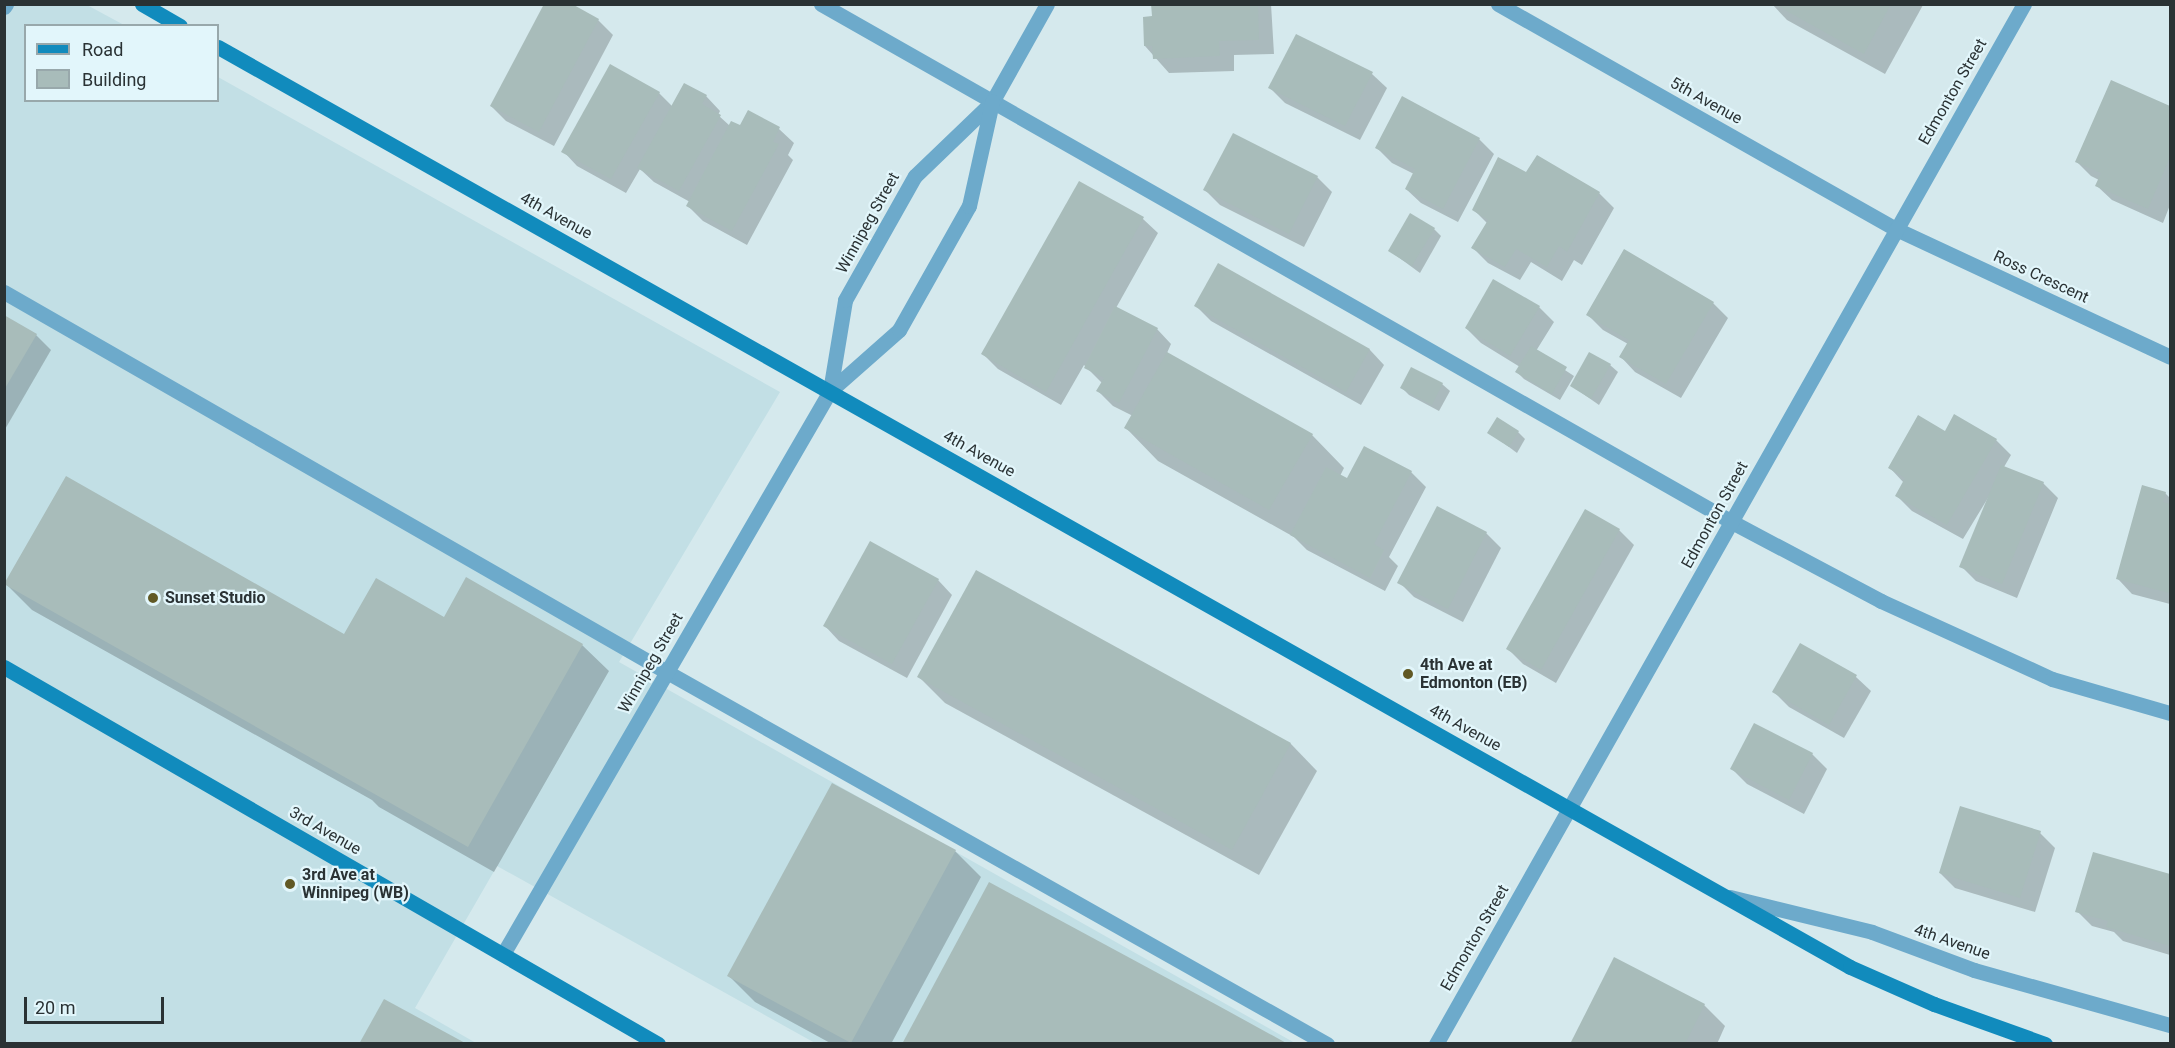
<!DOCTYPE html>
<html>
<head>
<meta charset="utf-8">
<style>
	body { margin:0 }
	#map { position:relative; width:2175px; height:1048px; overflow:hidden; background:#d5e9ed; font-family:Roboto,sans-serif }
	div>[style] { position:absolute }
	.built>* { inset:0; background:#c2dfe5 }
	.shadow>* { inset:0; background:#0003 }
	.building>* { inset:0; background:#a8bcba }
	.service>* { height:15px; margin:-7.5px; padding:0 7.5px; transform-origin:7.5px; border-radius:7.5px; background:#6daacb }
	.minor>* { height:15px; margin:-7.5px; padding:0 7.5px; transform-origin:7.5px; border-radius:7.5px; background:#6daacb }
	.tertiary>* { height:15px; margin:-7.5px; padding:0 7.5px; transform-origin:7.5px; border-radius:7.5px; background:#6daacb }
	.secondary>* { height:15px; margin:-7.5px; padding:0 7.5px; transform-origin:7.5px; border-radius:7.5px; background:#118bbd }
	.dots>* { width:16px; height:16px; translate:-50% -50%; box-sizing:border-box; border:3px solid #e2f6fb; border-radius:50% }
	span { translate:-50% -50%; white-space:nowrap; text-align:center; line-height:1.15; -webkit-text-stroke:4.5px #e2f6fb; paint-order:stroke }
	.street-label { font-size:16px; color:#2a3234 }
	.poi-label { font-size:16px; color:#2a3234; font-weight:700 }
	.left { translate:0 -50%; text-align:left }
	.frame { position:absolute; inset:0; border:6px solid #2a3234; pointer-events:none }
	.legend { position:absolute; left:24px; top:24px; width:195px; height:78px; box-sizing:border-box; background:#e2f6fb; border:2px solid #98a8ab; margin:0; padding:8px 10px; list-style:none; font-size:18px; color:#2a3234 }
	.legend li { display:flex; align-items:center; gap:12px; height:30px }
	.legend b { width:30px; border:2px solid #98a8ab }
	.scale { position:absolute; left:24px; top:997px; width:140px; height:27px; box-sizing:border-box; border:3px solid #2a3234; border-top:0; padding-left:8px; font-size:18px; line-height:21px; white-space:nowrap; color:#2a3234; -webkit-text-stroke:4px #e2f6fb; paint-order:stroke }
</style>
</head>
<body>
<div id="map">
	<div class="built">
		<div style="clip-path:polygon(5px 4px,87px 5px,124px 25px,26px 26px,26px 100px,218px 100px,218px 77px,780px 392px,619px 662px,1295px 1043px,815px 1043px,497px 866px,415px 1008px,476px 1043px,5px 1044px)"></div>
	</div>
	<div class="shadow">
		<div style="clip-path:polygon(1153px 4px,1271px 4px,1274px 54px,1234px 55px,1234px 71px,1169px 73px,1145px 46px,1153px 18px)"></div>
		<div style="clip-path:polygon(1772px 4px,1922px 4px,1923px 5px,1885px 74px,1787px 20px)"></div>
		<div style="clip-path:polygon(598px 20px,613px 35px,554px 146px,506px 121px,491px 106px)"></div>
		<div style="clip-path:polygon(1372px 74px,1387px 88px,1360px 140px,1285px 103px,1270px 88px)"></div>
		<div style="clip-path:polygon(2112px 82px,2170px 108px,2170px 205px,2163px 223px,2112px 200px,2097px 186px,2099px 180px,2091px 176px,2077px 162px)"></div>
		<div style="clip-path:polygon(659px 93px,673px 107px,706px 96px,720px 111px,718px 115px,730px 126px,779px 129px,794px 143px,788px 155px,793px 160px,747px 245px,703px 221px,688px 206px,690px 202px,654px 182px,640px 169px,626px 193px,577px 166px,563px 151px)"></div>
		<div style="clip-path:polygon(1403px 98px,1479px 139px,1494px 154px,1458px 222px,1421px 203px,1406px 189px,1414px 174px,1392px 163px,1377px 148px)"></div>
		<div style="clip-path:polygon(1527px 174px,1599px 193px,1614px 208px,1582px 265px,1574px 260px,1562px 281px,1531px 262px,1520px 280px,1488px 263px,1473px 248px,1487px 223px,1474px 210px)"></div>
		<div style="clip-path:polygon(1317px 177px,1332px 192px,1304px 247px,1220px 205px,1205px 190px)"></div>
		<div style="clip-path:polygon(1079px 183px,1143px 219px,1158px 233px,1116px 308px,1157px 329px,1171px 344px,1167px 353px,1312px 435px,1344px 468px,1340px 476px,1347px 480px,1411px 472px,1426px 487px,1389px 557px,1398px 566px,1385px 591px,1307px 550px,1294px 537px,1158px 461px,1126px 428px,1133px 416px,1113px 406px,1098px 391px,1102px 383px,1084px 365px,1061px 405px,998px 369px,983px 354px)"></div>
		<div style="clip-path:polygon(1434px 229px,1441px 236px,1420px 273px,1390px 251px)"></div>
		<div style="clip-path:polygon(1219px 265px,1370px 350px,1384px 365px,1361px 405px,1211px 321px,1196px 306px)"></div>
		<div style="clip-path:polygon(1713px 303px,1728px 318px,1681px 398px,1635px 372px,1621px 357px,1628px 344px,1603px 330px,1588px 315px)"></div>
		<div style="clip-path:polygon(1539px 307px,1554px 322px,1536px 351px,1574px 376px,1560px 400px,1524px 379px,1517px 372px,1520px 367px,1481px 343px,1466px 328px)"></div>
		<div style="clip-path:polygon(4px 317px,36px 335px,51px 350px,4px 431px)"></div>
		<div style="clip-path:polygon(1610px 365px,1618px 372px,1599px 405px,1572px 386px)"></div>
		<div style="clip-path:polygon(1412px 369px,1442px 384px,1450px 391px,1439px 411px,1409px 395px,1402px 388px)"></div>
		<div style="clip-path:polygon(1489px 432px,1518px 432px,1525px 439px,1517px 453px)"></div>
		<div style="clip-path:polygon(1945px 433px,1996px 440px,2011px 455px,2004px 467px,2043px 483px,2058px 498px,2017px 598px,1976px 581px,1961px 566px,1991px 493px,1963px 539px,1912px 511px,1897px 496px,1904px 483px,1890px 468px)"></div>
		<div style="clip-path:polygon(2165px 493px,2170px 498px,2170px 604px,2132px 594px,2118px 579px)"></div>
		<div style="clip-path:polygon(1586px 512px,1619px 530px,1634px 545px,1556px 683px,1523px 664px,1508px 649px)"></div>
		<div style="clip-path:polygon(1486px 533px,1501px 548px,1463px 622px,1414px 597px,1399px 582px)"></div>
		<div style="clip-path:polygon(977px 572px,1291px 744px,1317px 771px,1259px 875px,945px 703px,919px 677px)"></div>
		<div style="clip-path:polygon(938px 580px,952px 595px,907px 678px,839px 641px,825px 626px)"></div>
		<div style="clip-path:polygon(6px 584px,344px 636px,582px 645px,609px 671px,494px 872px,379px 807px,372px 800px,32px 610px)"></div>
		<div style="clip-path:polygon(1801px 645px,1856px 677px,1871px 691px,1844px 738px,1789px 707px,1774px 692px)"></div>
		<div style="clip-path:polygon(1812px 754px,1827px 769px,1804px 814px,1747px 784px,1732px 769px)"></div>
		<div style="clip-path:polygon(1961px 807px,2040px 833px,2055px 848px,2035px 912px,1955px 888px,1940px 873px)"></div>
		<div style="clip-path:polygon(955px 851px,981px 877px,891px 1044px,832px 1044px,755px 1002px,729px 976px)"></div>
		<div style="clip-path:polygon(2094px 854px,2170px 876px,2170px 955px,2123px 941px,2114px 932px,2092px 926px,2077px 911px)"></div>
		<div style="clip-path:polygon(1704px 1005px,1725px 1026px,1717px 1044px,1572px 1044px)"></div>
	</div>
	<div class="building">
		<div style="clip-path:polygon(544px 4px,572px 4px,599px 19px,539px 132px,490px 106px)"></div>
		<div style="clip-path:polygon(1151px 4px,1258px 4px,1259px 40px,1219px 41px,1220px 56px,1153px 59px,1152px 46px,1144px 46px,1143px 17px,1152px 16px)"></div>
		<div style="clip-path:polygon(1774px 4px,1891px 4px,1864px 54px)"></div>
		<div style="clip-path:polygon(1296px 34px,1373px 72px,1345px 126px,1268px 88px)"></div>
		<div style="clip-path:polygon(610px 64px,660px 92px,611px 179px,561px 152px)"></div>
		<div style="clip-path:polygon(2111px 80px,2170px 106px,2170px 157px,2148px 209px,2095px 186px,2101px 173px,2075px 162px)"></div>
		<div style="clip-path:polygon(684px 83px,707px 95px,702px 104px,721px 115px,679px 191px,637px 168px)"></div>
		<div style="clip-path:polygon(1402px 96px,1480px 138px,1443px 209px,1405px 189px,1415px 169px,1375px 148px)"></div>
		<div style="clip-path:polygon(748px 110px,780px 127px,773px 142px,779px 144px,732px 231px,686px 206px,731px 121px,740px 125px)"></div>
		<div style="clip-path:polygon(1233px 133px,1318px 176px,1289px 234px,1203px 190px)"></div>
		<div style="clip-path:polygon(1537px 155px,1600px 192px,1567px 252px,1559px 246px,1547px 267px,1516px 249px,1505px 267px,1471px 248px,1488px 220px,1472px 210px,1498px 157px,1526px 172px)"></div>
		<div style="clip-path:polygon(1079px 181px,1144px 217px,1046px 392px,981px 354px)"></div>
		<div style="clip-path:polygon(1410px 213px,1435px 228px,1412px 266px,1388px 251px)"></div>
		<div style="clip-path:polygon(1624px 249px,1714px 302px,1666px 384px,1619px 357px,1629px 340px,1586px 315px)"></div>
		<div style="clip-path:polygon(1218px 263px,1370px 349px,1346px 392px,1194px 306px)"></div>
		<div style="clip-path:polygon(1493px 279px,1540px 306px,1510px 356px,1465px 328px)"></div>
		<div style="clip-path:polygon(1115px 306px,1158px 328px,1119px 403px,1096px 391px,1104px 378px,1084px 368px)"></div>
		<div style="clip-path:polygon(4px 315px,37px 334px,4px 390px)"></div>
		<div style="clip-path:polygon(1531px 346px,1567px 367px,1552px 394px,1515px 372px)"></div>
		<div style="clip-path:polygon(1167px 352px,1313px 434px,1269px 510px,1124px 428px)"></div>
		<div style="clip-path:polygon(1589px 352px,1611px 364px,1591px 399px,1570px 386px)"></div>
		<div style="clip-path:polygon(1411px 367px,1443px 383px,1432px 405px,1400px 388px)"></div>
		<div style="clip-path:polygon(1954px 414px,1997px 439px,1947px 525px,1895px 496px,1905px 478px,1888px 468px,1918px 415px,1945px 431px)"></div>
		<div style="clip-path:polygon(1497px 417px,1519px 431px,1509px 447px,1487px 433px)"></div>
		<div style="clip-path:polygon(1364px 446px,1412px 471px,1374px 544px,1384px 550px,1370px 578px,1290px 535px,1326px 467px,1347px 478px)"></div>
		<div style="clip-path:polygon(2001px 465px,2044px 482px,2002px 584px,1959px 567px)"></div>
		<div style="clip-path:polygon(66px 476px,344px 634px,376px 578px,444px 617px,466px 577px,583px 644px,468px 847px,4px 584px)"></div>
		<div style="clip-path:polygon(2142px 485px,2166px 492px,2163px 502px,2170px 504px,2169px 593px,2116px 579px)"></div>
		<div style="clip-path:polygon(1437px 506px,1487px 532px,1448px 609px,1397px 583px)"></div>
		<div style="clip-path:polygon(1585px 509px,1620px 529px,1541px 670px,1506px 649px)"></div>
		<div style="clip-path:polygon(870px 541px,939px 579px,892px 664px,823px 626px)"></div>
		<div style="clip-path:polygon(976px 570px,1291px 743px,1232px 850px,917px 677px)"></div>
		<div style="clip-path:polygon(1800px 643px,1857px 675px,1829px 725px,1772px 692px)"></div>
		<div style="clip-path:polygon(1754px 723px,1813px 753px,1789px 800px,1730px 769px)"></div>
		<div style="clip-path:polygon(832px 783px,956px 850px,851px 1043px,727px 976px)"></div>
		<div style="clip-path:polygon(1960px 806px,2041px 831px,2020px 898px,1939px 873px)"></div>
		<div style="clip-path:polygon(2093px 852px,2170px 874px,2170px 946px,2106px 927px,2108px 921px,2075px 912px)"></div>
		<div style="clip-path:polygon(989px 882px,1217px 1005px,1288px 1044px,902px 1044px)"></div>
		<div style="clip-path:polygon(1614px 957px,1705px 1004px,1685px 1044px,1570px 1044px)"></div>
		<div style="clip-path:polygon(384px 999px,467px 1044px,359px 1044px)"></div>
	</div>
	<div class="service">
		<div style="left:821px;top:4px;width:1048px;rotate:29.62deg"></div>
		<div style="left:1732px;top:522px;width:169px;rotate:27.9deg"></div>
		<div style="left:1881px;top:601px;width:188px;rotate:24.5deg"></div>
		<div style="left:2052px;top:679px;width:123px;rotate:16.1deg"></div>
		<div style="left:4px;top:292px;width:764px;rotate:29.82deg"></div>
		<div style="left:667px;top:672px;width:758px;rotate:29.41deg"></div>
	</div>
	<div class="minor">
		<div style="left:1498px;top:4px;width:457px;rotate:29.5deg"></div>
		<div style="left:1896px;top:229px;width:302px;rotate:25deg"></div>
		<div style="left:4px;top:7px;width:4px;rotate:-56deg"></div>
		<div style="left:1730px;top:897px;width:146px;rotate:13.8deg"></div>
		<div style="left:1872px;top:932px;width:109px;rotate:20.4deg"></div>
		<div style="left:1974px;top:970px;width:204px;rotate:15.7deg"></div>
		<div style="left:1436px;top:1044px;width:1195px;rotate:-60.52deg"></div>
	</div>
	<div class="tertiary">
		<div style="left:830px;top:391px;width:92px;rotate:-80.6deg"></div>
		<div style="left:845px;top:300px;width:142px;rotate:-60.6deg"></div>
		<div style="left:915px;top:176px;width:107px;rotate:-43.9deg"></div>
		<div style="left:992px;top:102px;width:112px;rotate:-60.7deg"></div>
		<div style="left:503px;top:954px;width:651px;rotate:-59.85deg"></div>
		<div style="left:830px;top:391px;width:92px;rotate:-41.5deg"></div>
		<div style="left:899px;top:330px;width:142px;rotate:-60.6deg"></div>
		<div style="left:969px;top:206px;width:107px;rotate:-77.5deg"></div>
	</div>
	<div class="secondary">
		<div style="left:142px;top:4px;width:44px;rotate:30.1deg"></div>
		<div style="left:218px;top:47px;width:1873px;rotate:29.41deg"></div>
		<div style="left:1850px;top:967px;width:92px;rotate:23.8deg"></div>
		<div style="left:1934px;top:1004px;width:118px;rotate:19.8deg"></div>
		<div style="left:4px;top:667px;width:755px;rotate:29.96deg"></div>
	</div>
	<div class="dots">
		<div style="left:153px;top:598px;background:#615925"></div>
		<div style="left:1408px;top:674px;background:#615925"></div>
		<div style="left:290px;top:884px;background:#615925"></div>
	</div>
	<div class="street-label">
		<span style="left:1953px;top:92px;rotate:-60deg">Edmonton Street</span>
		<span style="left:1706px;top:101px;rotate:29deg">5th Avenue</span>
		<span style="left:556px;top:216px;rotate:29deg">4th Avenue</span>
		<span style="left:868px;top:223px;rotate:-61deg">Winnipeg Street</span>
		<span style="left:2041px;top:277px;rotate:25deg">Ross Crescent</span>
		<span style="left:979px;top:454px;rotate:29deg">4th Avenue</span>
		<span style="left:1715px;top:515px;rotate:-61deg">Edmonton Street</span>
		<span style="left:651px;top:663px;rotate:-60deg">Winnipeg Street</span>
		<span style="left:1465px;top:728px;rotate:29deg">4th Avenue</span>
		<span style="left:325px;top:831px;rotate:30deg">3rd Avenue</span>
		<span style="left:1475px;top:938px;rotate:-60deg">Edmonton Street</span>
		<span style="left:1952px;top:942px;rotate:19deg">4th Avenue</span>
	</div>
	<div class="poi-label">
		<span class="left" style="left:165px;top:598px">Sunset Studio</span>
		<span class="left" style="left:1420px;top:674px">4th Ave at<br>Edmonton (EB)</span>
		<span class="left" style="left:302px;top:884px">3rd Ave at<br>Winnipeg (WB)</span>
	</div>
	<div class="frame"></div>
	<ul class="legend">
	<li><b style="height:8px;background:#118bbd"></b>Road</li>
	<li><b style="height:16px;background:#a8bcba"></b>Building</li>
	</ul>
	<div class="scale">20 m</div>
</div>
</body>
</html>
